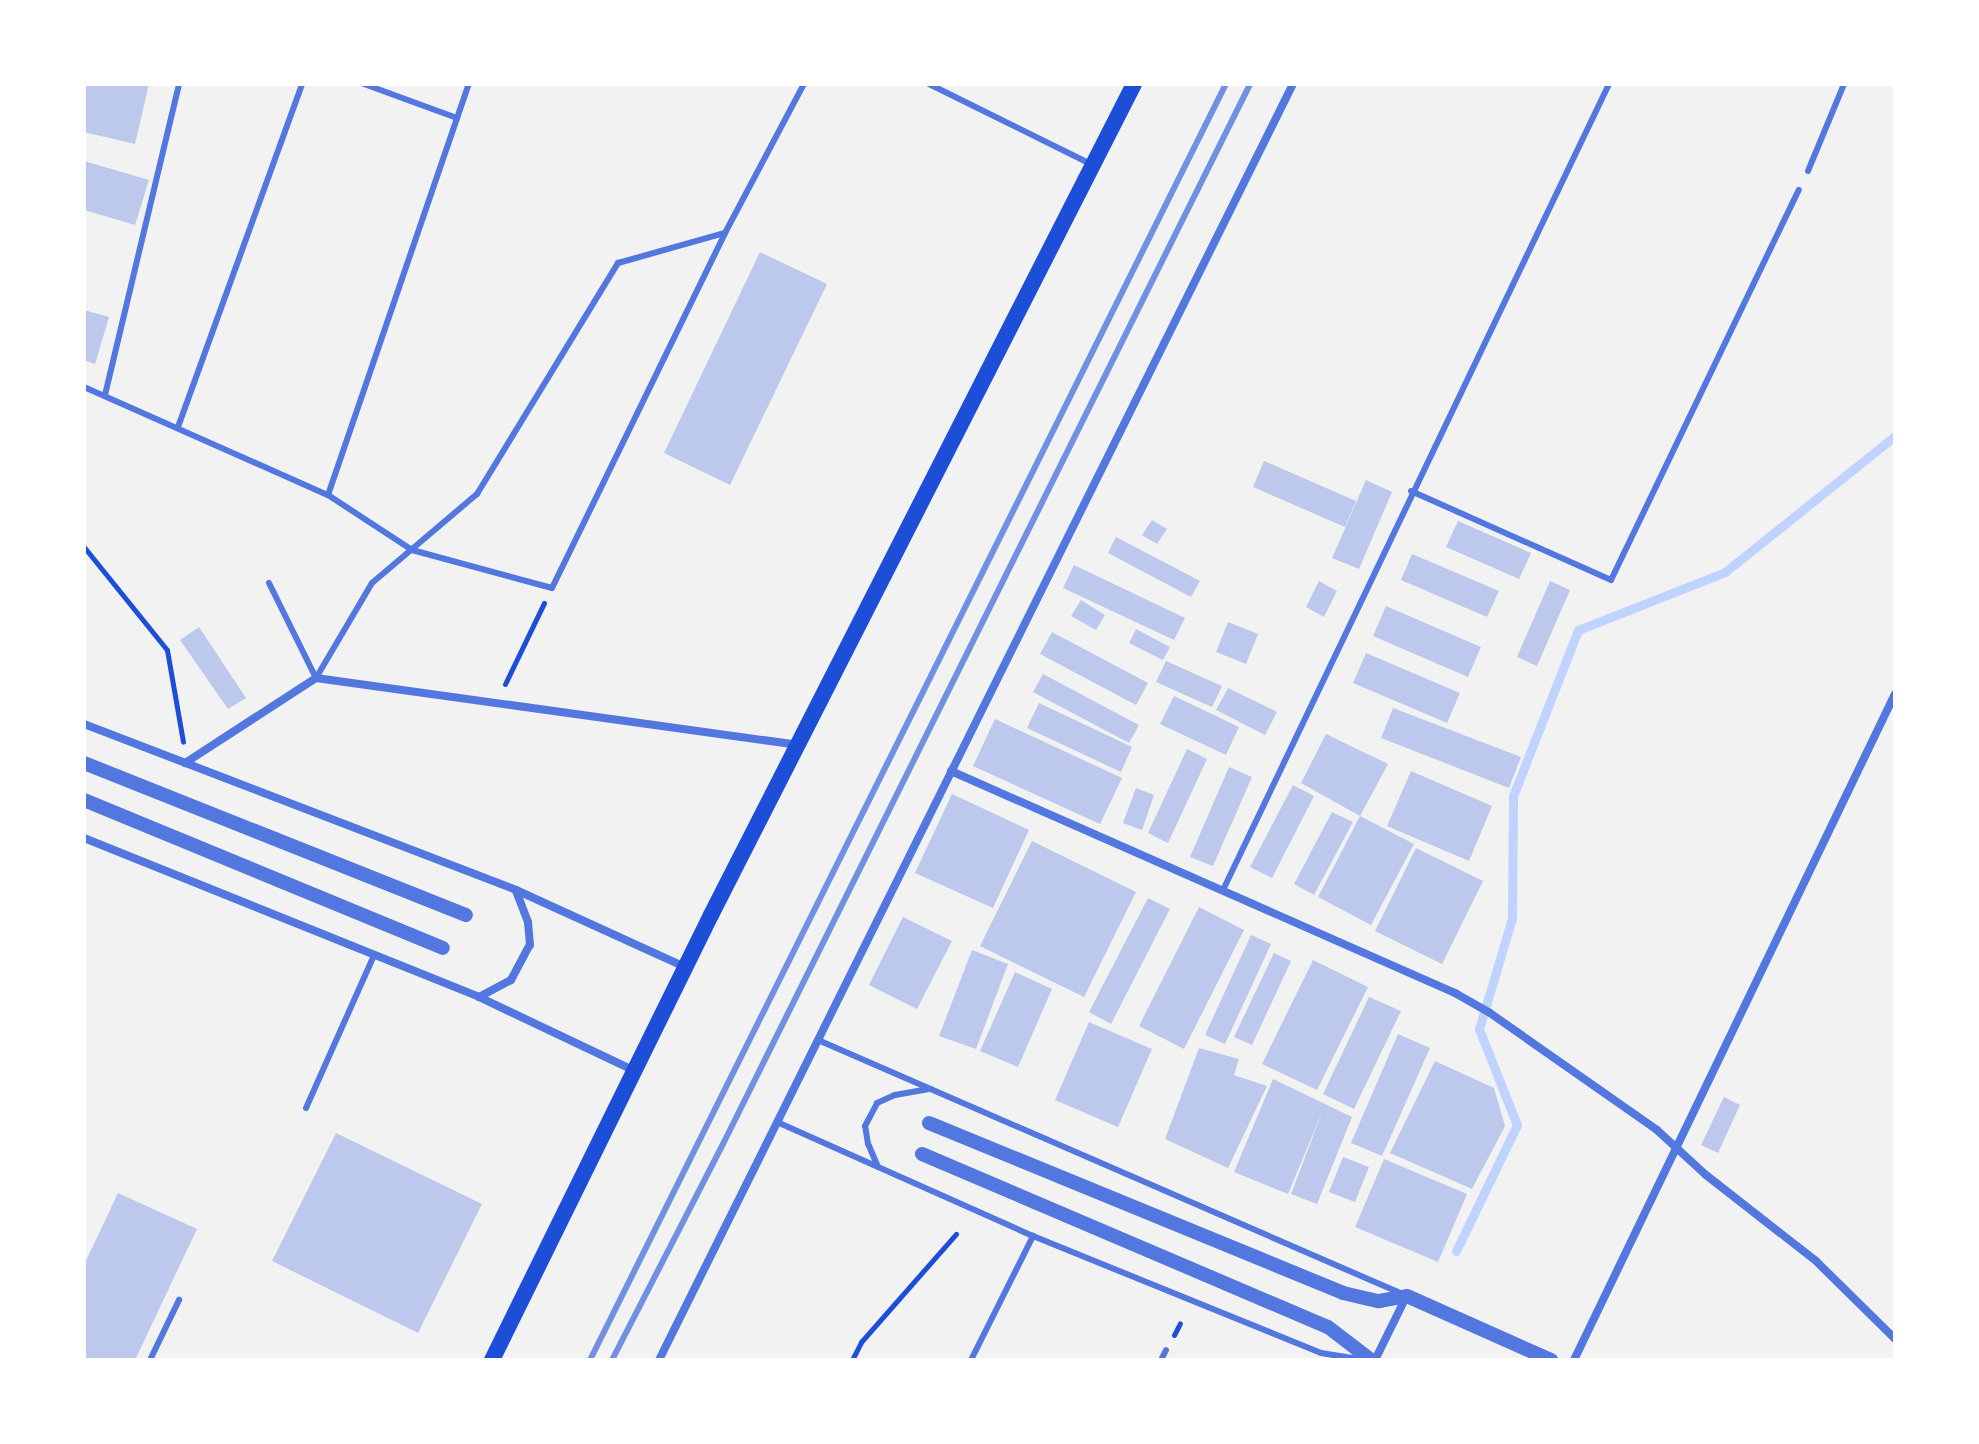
<!DOCTYPE html>
<html>
<head>
<meta charset="utf-8">
<style>
	body { margin:0 }
	#map { position:relative; width:1979px; height:1444px; overflow:hidden; background:#f2f2f2; font-family:Karla,sans-serif }
	div>[style] { position:absolute }
	.stream>* { height:9px; margin:-4.5px; padding:0 4.5px; transform-origin:4.5px; border-radius:4.5px; background:#bfd3fe }
	.building>* { inset:0; background:#bdc9ec }
	.path>* { height:5px; margin:-2.5px; padding:0 2.5px; transform-origin:2.5px; border-radius:2.5px; background:#1d4ed8 }
	.service>* { height:6px; margin:-3px; padding:0 3px; transform-origin:3px; border-radius:3px; background:#5277de }
	.minor>* { height:8px; margin:-4px; padding:0 4px; transform-origin:4px; border-radius:4px; background:#5277de }
	.tertiary>* { height:14px; margin:-7px; padding:0 7px; transform-origin:7px; border-radius:7px; background:#5277de }
	.secondary>* { height:16px; margin:-8px; padding:0 8px; transform-origin:8px; border-radius:8px; background:#1d4ed8 }
	.rail>* { height:6px; margin:-3px; padding:0 3px; transform-origin:3px; border-radius:3px; background:#7290e2 }
	span { translate:-50% -50%; white-space:nowrap; text-align:center; line-height:1.15; -webkit-text-stroke:7px #fff; paint-order:stroke }
	.frame { position:absolute; inset:0; border:86px solid #fff; pointer-events:none }
</style>
</head>
<body>
<div id="map">
	<div class="stream">
		<div style="left:1456px;top:1251px;width:140px;rotate:-64.2deg"></div>
		<div style="left:1517px;top:1125px;width:103px;rotate:-111.6deg"></div>
		<div style="left:1479px;top:1029px;width:116px;rotate:-73.4deg"></div>
		<div style="left:1512px;top:918px;width:122px;rotate:-89.5deg"></div>
		<div style="left:1513px;top:796px;width:178px;rotate:-68.6deg"></div>
		<div style="left:1578px;top:630px;width:158px;rotate:-21.5deg"></div>
		<div style="left:1725px;top:572px;width:218px;rotate:-38.7deg"></div>
	</div>
	<div class="building">
		<div style="clip-path:polygon(84px 84px,149px 84px,135px 144px,84px 132px)"></div>
		<div style="clip-path:polygon(84px 161px,149px 180px,135px 225px,84px 210px)"></div>
		<div style="clip-path:polygon(760px 252px,827px 284px,730px 485px,664px 453px)"></div>
		<div style="clip-path:polygon(84px 310px,109px 317px,95px 364px,84px 360px)"></div>
		<div style="clip-path:polygon(1264px 461px,1356px 501px,1345px 527px,1253px 487px)"></div>
		<div style="clip-path:polygon(1366px 480px,1392px 492px,1359px 569px,1332px 558px)"></div>
		<div style="clip-path:polygon(1152px 520px,1167px 529px,1157px 544px,1142px 535px)"></div>
		<div style="clip-path:polygon(1458px 521px,1531px 553px,1519px 579px,1446px 547px)"></div>
		<div style="clip-path:polygon(1116px 537px,1200px 581px,1191px 597px,1108px 553px)"></div>
		<div style="clip-path:polygon(1412px 554px,1499px 591px,1487px 617px,1401px 580px)"></div>
		<div style="clip-path:polygon(1074px 565px,1185px 618px,1174px 640px,1063px 588px)"></div>
		<div style="clip-path:polygon(1319px 581px,1337px 591px,1324px 617px,1306px 607px)"></div>
		<div style="clip-path:polygon(1550px 581px,1570px 590px,1537px 666px,1517px 657px)"></div>
		<div style="clip-path:polygon(1081px 600px,1105px 615px,1096px 630px,1071px 616px)"></div>
		<div style="clip-path:polygon(1386px 606px,1481px 647px,1468px 677px,1373px 636px)"></div>
		<div style="clip-path:polygon(1228px 622px,1258px 634px,1246px 664px,1216px 652px)"></div>
		<div style="clip-path:polygon(199px 627px,246px 698px,228px 709px,180px 640px)"></div>
		<div style="clip-path:polygon(1136px 629px,1170px 647px,1163px 660px,1129px 643px)"></div>
		<div style="clip-path:polygon(1052px 632px,1148px 683px,1136px 705px,1040px 654px)"></div>
		<div style="clip-path:polygon(1366px 653px,1460px 693px,1447px 723px,1353px 683px)"></div>
		<div style="clip-path:polygon(1166px 661px,1222px 686px,1212px 707px,1156px 682px)"></div>
		<div style="clip-path:polygon(1043px 674px,1139px 725px,1129px 743px,1033px 692px)"></div>
		<div style="clip-path:polygon(1228px 688px,1277px 712px,1265px 735px,1216px 710px)"></div>
		<div style="clip-path:polygon(1174px 696px,1239px 727px,1226px 755px,1160px 724px)"></div>
		<div style="clip-path:polygon(1039px 703px,1132px 747px,1121px 772px,1027px 728px)"></div>
		<div style="clip-path:polygon(1393px 708px,1521px 757px,1509px 788px,1381px 738px)"></div>
		<div style="clip-path:polygon(995px 719px,1122px 778px,1100px 824px,973px 766px)"></div>
		<div style="clip-path:polygon(1326px 734px,1388px 764px,1360px 816px,1301px 783px)"></div>
		<div style="clip-path:polygon(1187px 749px,1207px 759px,1168px 843px,1148px 833px)"></div>
		<div style="clip-path:polygon(1229px 767px,1252px 777px,1213px 866px,1190px 857px)"></div>
		<div style="clip-path:polygon(1411px 771px,1492px 806px,1469px 861px,1387px 826px)"></div>
		<div style="clip-path:polygon(1293px 785px,1314px 796px,1272px 878px,1250px 867px)"></div>
		<div style="clip-path:polygon(1136px 788px,1154px 795px,1142px 830px,1123px 823px)"></div>
		<div style="clip-path:polygon(952px 794px,1029px 830px,993px 908px,915px 873px)"></div>
		<div style="clip-path:polygon(1332px 812px,1353px 822px,1314px 895px,1294px 884px)"></div>
		<div style="clip-path:polygon(1360px 816px,1414px 844px,1371px 925px,1318px 897px)"></div>
		<div style="clip-path:polygon(1032px 841px,1136px 892px,1084px 997px,980px 946px)"></div>
		<div style="clip-path:polygon(1416px 848px,1483px 881px,1442px 964px,1375px 931px)"></div>
		<div style="clip-path:polygon(1148px 898px,1170px 909px,1111px 1024px,1089px 1012px)"></div>
		<div style="clip-path:polygon(1199px 907px,1244px 930px,1184px 1049px,1139px 1026px)"></div>
		<div style="clip-path:polygon(903px 917px,952px 941px,917px 1009px,869px 985px)"></div>
		<div style="clip-path:polygon(1251px 935px,1271px 944px,1225px 1044px,1205px 1035px)"></div>
		<div style="clip-path:polygon(972px 950px,1008px 964px,976px 1049px,939px 1036px)"></div>
		<div style="clip-path:polygon(1274px 953px,1291px 961px,1252px 1045px,1234px 1037px)"></div>
		<div style="clip-path:polygon(1313px 960px,1368px 987px,1317px 1090px,1262px 1064px)"></div>
		<div style="clip-path:polygon(1015px 972px,1052px 989px,1018px 1067px,980px 1051px)"></div>
		<div style="clip-path:polygon(1369px 997px,1401px 1011px,1354px 1109px,1323px 1094px)"></div>
		<div style="clip-path:polygon(1089px 1022px,1152px 1049px,1118px 1127px,1055px 1100px)"></div>
		<div style="clip-path:polygon(1398px 1034px,1430px 1048px,1382px 1156px,1351px 1143px)"></div>
		<div style="clip-path:polygon(1199px 1048px,1239px 1059px,1234px 1075px,1267px 1086px,1228px 1168px,1165px 1139px)"></div>
		<div style="clip-path:polygon(1435px 1061px,1494px 1088px,1505px 1126px,1472px 1189px,1390px 1153px)"></div>
		<div style="clip-path:polygon(1273px 1079px,1352px 1117px,1317px 1204px,1291px 1194px,1323px 1110px,1288px 1194px,1234px 1172px)"></div>
		<div style="clip-path:polygon(1724px 1097px,1740px 1105px,1718px 1153px,1701px 1145px)"></div>
		<div style="clip-path:polygon(336px 1133px,482px 1204px,418px 1333px,272px 1261px)"></div>
		<div style="clip-path:polygon(1343px 1157px,1369px 1167px,1355px 1202px,1329px 1192px)"></div>
		<div style="clip-path:polygon(1384px 1159px,1467px 1194px,1438px 1262px,1355px 1227px)"></div>
		<div style="clip-path:polygon(118px 1193px,197px 1229px,135px 1360px,84px 1360px,84px 1265px)"></div>
	</div>
	<div class="path">
		<div style="left:84px;top:547px;width:132px;rotate:51.1deg"></div>
		<div style="left:167px;top:650px;width:93px;rotate:80.1deg"></div>
		<div style="left:505px;top:684px;width:90px;rotate:-64.3deg"></div>
		<div style="left:1174px;top:1335px;width:13px;rotate:-63deg"></div>
		<div style="left:852px;top:1360px;width:20px;rotate:-63deg"></div>
		<div style="left:861px;top:1342px;width:144px;rotate:-48.7deg"></div>
	</div>
	<div class="service">
		<div style="left:364px;top:84px;width:99px;rotate:20.1deg"></div>
		<div style="left:929px;top:84px;width:181px;rotate:26.3deg"></div>
		<div style="left:1808px;top:171px;width:94px;rotate:-67.5deg"></div>
		<div style="left:84px;top:387px;width:267px;rotate:23.9deg"></div>
		<div style="left:328px;top:495px;width:100px;rotate:33.2deg"></div>
		<div style="left:412px;top:550px;width:145px;rotate:15.2deg"></div>
		<div style="left:552px;top:588px;width:395px;rotate:-64deg"></div>
		<div style="left:105px;top:395px;width:320px;rotate:-76.6deg"></div>
		<div style="left:178px;top:427px;width:365px;rotate:-70.1deg"></div>
		<div style="left:1411px;top:491px;width:219px;rotate:24deg"></div>
		<div style="left:1611px;top:580px;width:433px;rotate:-64.3deg"></div>
		<div style="left:328px;top:495px;width:435px;rotate:-71.1deg"></div>
		<div style="left:269px;top:583px;width:106px;rotate:63.7deg"></div>
		<div style="left:316px;top:678px;width:110px;rotate:-59.5deg"></div>
		<div style="left:372px;top:583px;width:138px;rotate:-40.3deg"></div>
		<div style="left:477px;top:494px;width:271px;rotate:-58.6deg"></div>
		<div style="left:618px;top:263px;width:111px;rotate:-15.7deg"></div>
		<div style="left:725px;top:233px;width:169px;rotate:-62.1deg"></div>
		<div style="left:1223px;top:890px;width:894px;rotate:-64.41deg"></div>
		<div style="left:818px;top:1040px;width:635px;rotate:23.49deg"></div>
		<div style="left:306px;top:1108px;width:167px;rotate:-66deg"></div>
		<div style="left:777px;top:1122px;width:280px;rotate:24deg"></div>
		<div style="left:1033px;top:1236px;width:311px;rotate:22.1deg"></div>
		<div style="left:1321px;top:1353px;width:44px;rotate:9.2deg"></div>
		<div style="left:878px;top:1167px;width:25px;rotate:-113deg"></div>
		<div style="left:868px;top:1144px;width:18px;rotate:-99deg"></div>
		<div style="left:865px;top:1126px;width:26px;rotate:-62deg"></div>
		<div style="left:877px;top:1103px;width:20px;rotate:-24deg"></div>
		<div style="left:895px;top:1095px;width:36px;rotate:-10deg"></div>
		<div style="left:150px;top:1360px;width:67px;rotate:-64.2deg"></div>
		<div style="left:971px;top:1360px;width:139px;rotate:-63.4deg"></div>
		<div style="left:1161px;top:1360px;width:11px;rotate:-63deg"></div>
	</div>
	<div class="minor">
		<div style="left:84px;top:724px;width:463px;rotate:21deg"></div>
		<div style="left:516px;top:890px;width:186px;rotate:24.5deg"></div>
		<div style="left:185px;top:763px;width:156px;rotate:-33deg"></div>
		<div style="left:316px;top:678px;width:486px;rotate:7.9deg"></div>
		<div style="left:951px;top:771px;width:551px;rotate:23.77deg"></div>
		<div style="left:1455px;top:993px;width:40px;rotate:29.7deg"></div>
		<div style="left:1490px;top:1013px;width:204px;rotate:35deg"></div>
		<div style="left:1657px;top:1130px;width:67px;rotate:42.6deg"></div>
		<div style="left:1706px;top:1175px;width:140px;rotate:38deg"></div>
		<div style="left:1816px;top:1261px;width:111px;rotate:44.6deg"></div>
		<div style="left:84px;top:838px;width:426px;rotate:21.9deg"></div>
		<div style="left:479px;top:997px;width:173px;rotate:25.4deg"></div>
		<div style="left:479px;top:997px;width:36px;rotate:-28deg"></div>
		<div style="left:511px;top:980px;width:40px;rotate:-62deg"></div>
		<div style="left:530px;top:945px;width:23px;rotate:-95deg"></div>
		<div style="left:528px;top:922px;width:34px;rotate:-111deg"></div>
		<div style="left:659px;top:1360px;width:1425px;rotate:-63.58deg"></div>
		<div style="left:1375px;top:1360px;width:70px;rotate:-63.8deg"></div>
		<div style="left:1574px;top:1360px;width:739px;rotate:-64.27deg"></div>
	</div>
	<div class="tertiary">
		<div style="left:84px;top:763px;width:411px;rotate:21.7deg"></div>
		<div style="left:84px;top:800px;width:388px;rotate:22.4deg"></div>
		<div style="left:929px;top:1123px;width:448px;rotate:22.3deg"></div>
		<div style="left:1343px;top:1293px;width:37px;rotate:13deg"></div>
		<div style="left:1379px;top:1301px;width:28px;rotate:-10deg"></div>
		<div style="left:1407px;top:1296px;width:158px;rotate:24deg"></div>
		<div style="left:922px;top:1154px;width:441px;rotate:23.1deg"></div>
		<div style="left:1328px;top:1327px;width:54px;rotate:37.5deg"></div>
	</div>
	<div class="secondary">
		<div style="left:492px;top:1360px;width:496px;rotate:-63.8deg"></div>
		<div style="left:711px;top:915px;width:932px;rotate:-63.02deg"></div>
	</div>
	<div class="rail">
		<div style="left:590px;top:1360px;width:1426px;rotate:-63.51deg"></div>
		<div style="left:612px;top:1360px;width:243px;rotate:-62.8deg"></div>
		<div style="left:723px;top:1144px;width:1184px;rotate:-63.56deg"></div>
	</div>
	<div class="frame"></div>
</div>
</body>
</html>
